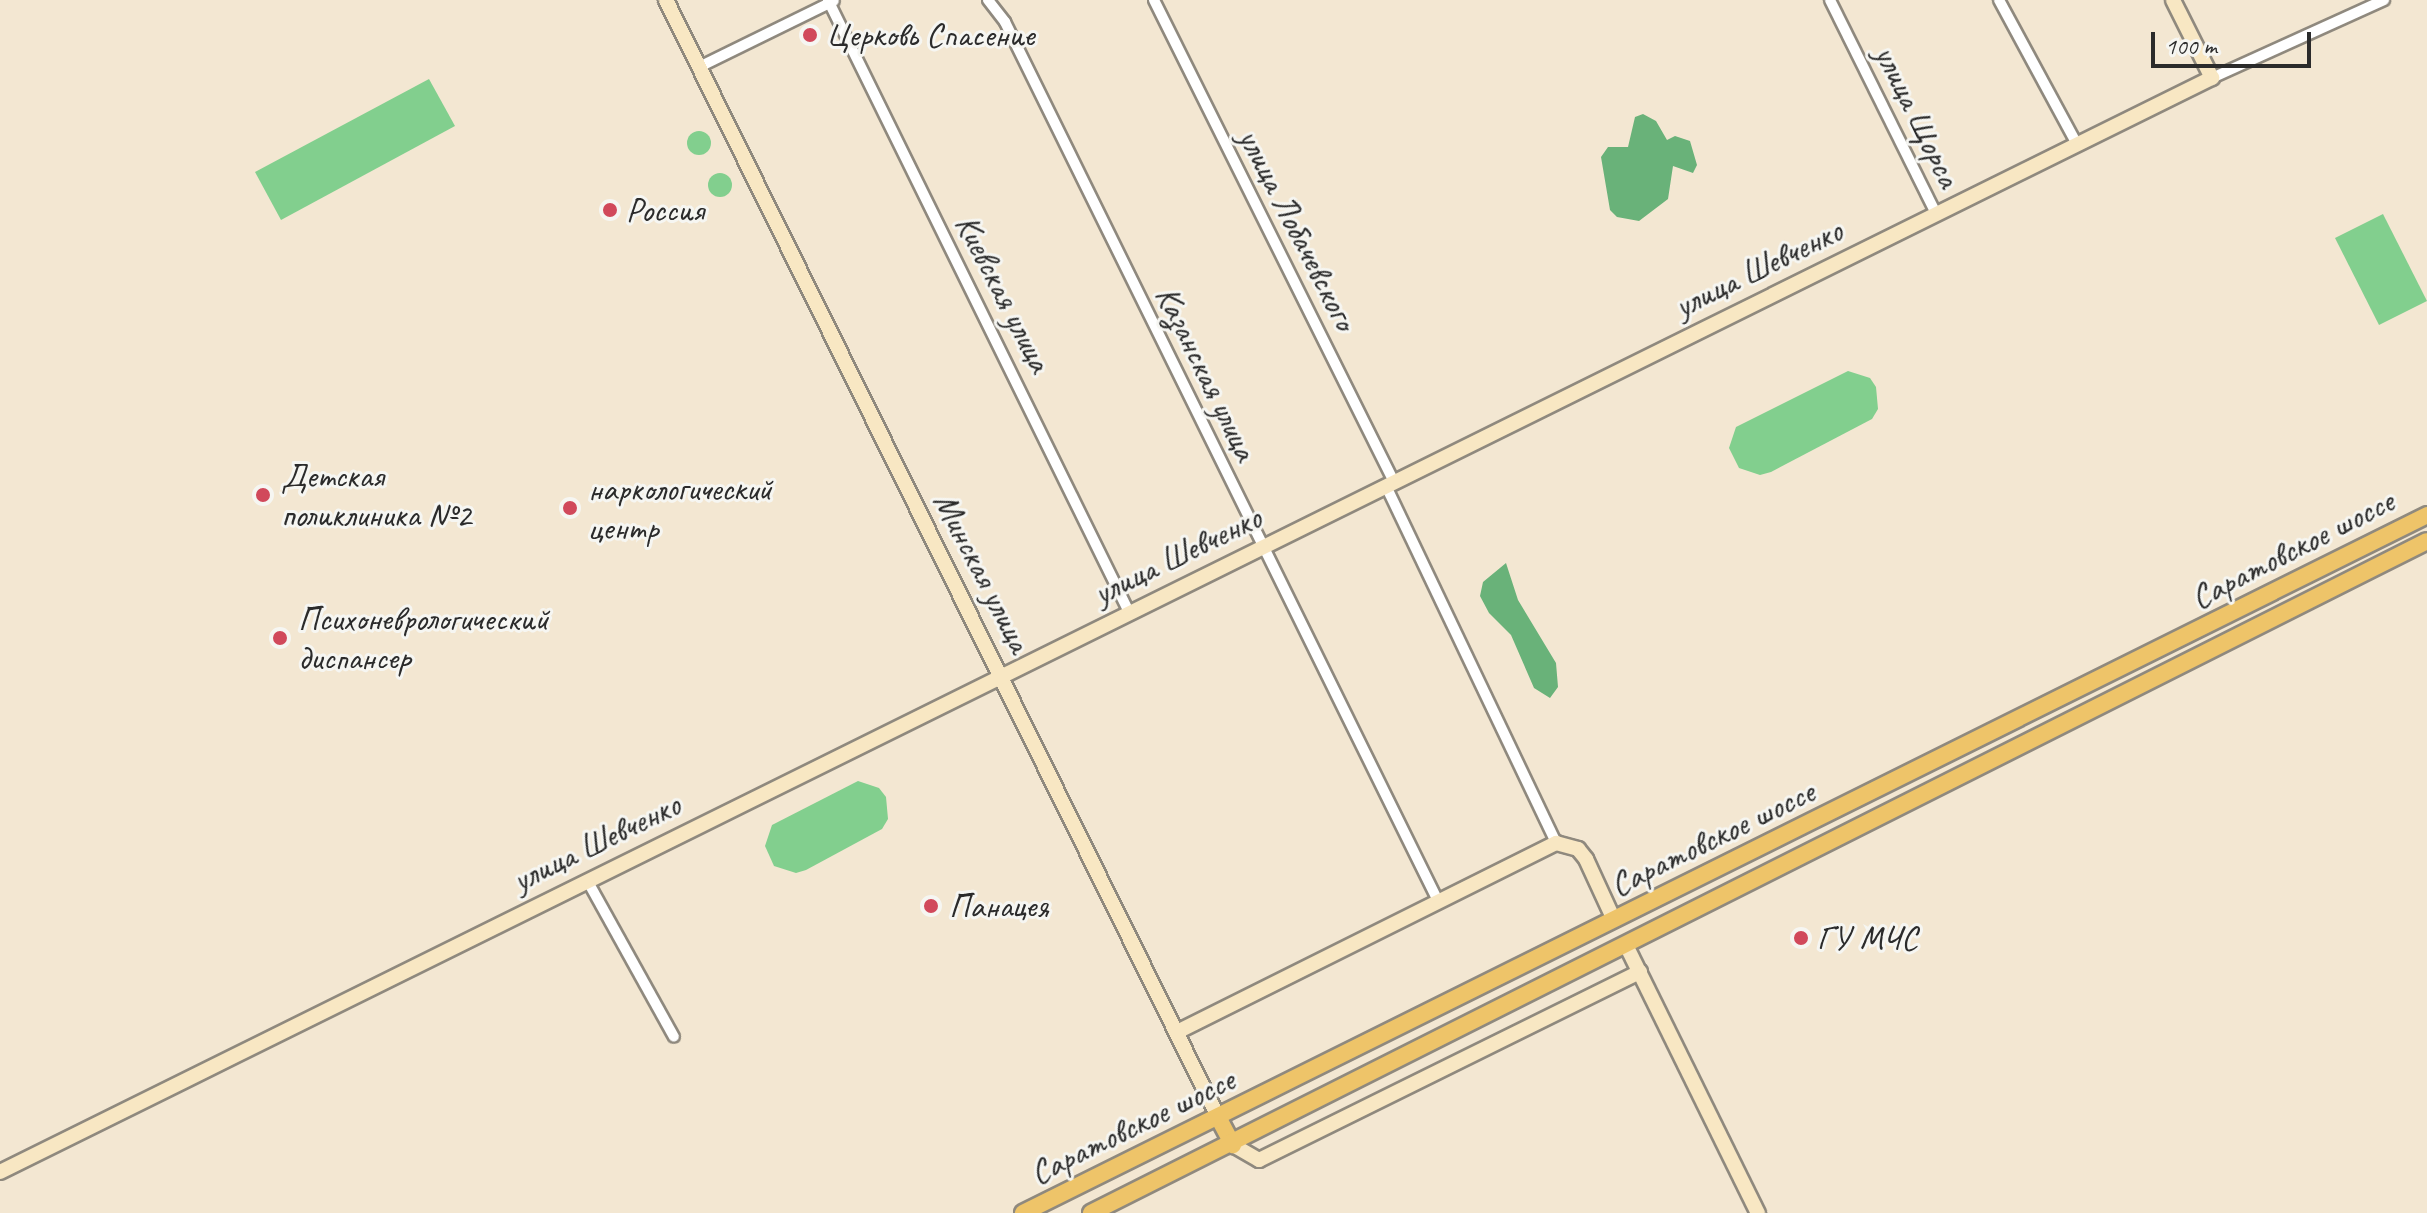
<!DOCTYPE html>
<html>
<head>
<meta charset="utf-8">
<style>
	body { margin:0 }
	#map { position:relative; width:2427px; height:1213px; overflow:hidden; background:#f3e7d2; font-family:Caveat,sans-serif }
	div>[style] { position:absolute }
	.green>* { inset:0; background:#82cf8e }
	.round { border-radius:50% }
	.forest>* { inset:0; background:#69b279 }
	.roads { filter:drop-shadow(2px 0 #8f897e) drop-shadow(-2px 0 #8f897e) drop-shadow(0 2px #8f897e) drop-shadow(0 -2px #8f897e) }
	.street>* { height:10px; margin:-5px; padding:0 5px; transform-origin:5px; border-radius:5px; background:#fff }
	.secondary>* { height:14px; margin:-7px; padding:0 7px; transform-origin:7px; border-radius:7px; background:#f8e7c3 }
	.primary>* { height:16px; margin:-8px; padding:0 8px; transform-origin:8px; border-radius:8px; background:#eec469 }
	.dots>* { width:22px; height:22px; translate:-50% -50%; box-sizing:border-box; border:4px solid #f6f6f2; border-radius:50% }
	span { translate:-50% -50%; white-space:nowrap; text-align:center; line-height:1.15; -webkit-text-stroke:6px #f6f6f2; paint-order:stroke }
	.poi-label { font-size:34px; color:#2b2b2b }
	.left { translate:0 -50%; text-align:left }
	.street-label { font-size:34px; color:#2b2b2b }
	.scale { position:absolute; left:2151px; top:32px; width:160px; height:36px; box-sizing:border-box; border:4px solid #2b2b2b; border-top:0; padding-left:10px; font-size:24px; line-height:28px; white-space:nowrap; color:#2b2b2b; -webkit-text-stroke:6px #f6f6f2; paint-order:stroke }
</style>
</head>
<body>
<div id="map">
	<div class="green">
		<div style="clip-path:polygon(429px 79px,455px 126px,281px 220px,255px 172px)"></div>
		<div class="round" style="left:687px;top:131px;width:24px;height:24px"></div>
		<div class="round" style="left:708px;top:173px;width:24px;height:24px"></div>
		<div style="clip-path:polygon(2383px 214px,2427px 301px,2379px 325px,2335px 238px)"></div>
		<div style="clip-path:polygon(1848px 371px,1870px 378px,1876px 387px,1878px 409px,1872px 419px,1771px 472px,1760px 475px,1739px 468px,1729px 448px,1736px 427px)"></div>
		<div style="clip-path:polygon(858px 781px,879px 788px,886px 797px,888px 819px,882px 829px,806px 870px,796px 873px,774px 866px,765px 846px,772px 825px)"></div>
	</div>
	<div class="forest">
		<div style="clip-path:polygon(1643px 114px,1656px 121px,1667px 140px,1675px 136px,1690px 141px,1697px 165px,1693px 173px,1673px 166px,1668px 199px,1639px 221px,1617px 217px,1610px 210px,1601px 157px,1608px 147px,1628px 147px,1635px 117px)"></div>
		<div style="clip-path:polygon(1506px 563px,1518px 600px,1556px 663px,1558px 687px,1550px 698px,1534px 688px,1511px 635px,1489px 613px,1480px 596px,1483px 582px)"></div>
	</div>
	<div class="roads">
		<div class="street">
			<div style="left:828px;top:0;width:682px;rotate:63.81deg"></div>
			<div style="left:988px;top:0;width:28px;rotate:52deg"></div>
			<div style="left:1005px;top:22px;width:980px;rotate:63.77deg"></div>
			<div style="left:1154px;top:0;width:538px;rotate:63.53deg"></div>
			<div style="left:1830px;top:0;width:239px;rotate:63.6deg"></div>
			<div style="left:1999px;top:0;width:164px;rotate:61.6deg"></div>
			<div style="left:699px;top:67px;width:150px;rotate:-26.1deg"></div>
			<div style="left:2212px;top:78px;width:189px;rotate:-24.4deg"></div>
			<div style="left:1386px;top:486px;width:395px;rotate:64.5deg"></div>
			<div style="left:587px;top:880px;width:179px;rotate:61deg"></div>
		</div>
		<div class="secondary">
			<div style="left:666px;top:0;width:1246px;rotate:63.7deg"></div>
			<div style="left:1626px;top:945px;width:299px;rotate:63.8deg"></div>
			<div style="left:1177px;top:1032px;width:424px;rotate:-26.5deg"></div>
			<div style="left:1556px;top:843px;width:23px;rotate:15deg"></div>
			<div style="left:1578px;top:849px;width:13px;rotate:51deg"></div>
			<div style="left:1586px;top:859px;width:67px;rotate:65.3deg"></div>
			<div style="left:1233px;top:1145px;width:30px;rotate:30deg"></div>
			<div style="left:1259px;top:1160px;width:425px;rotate:-26.3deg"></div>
			<div style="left:0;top:1172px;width:2468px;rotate:-26.32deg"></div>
			<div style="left:2212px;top:78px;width:87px;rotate:-116.6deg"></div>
		</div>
		<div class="primary">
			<div style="left:1218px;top:1117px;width:32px;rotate:62deg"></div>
			<div style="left:1023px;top:1213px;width:1568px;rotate:-26.43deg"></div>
			<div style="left:1091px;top:1213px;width:1495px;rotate:-26.7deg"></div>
		</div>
	</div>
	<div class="dots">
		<div style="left:810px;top:35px;background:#d1495b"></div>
		<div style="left:610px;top:210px;background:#d1495b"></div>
		<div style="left:263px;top:495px;background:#d1495b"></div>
		<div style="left:570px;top:508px;background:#d1495b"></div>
		<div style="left:280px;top:638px;background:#d1495b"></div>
		<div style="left:931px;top:906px;background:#d1495b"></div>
		<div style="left:1801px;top:938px;background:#d1495b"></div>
	</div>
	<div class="poi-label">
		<span class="left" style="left:826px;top:35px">Церковь Спасение</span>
		<span class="left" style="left:626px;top:210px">Россия</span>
		<span class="left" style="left:281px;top:495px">Детская<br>поликлиника №2</span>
		<span class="left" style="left:588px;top:508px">наркологический<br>центр</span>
		<span class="left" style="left:298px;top:638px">Психоневрологический<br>диспансер</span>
		<span class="left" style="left:949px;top:906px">Панацея</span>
		<span class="left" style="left:1817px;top:938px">ГУ МЧС</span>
	</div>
	<div class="street-label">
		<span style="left:1918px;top:116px;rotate:64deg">улица Щорса</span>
		<span style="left:1298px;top:229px;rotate:63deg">улица Лобачевского</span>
		<span style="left:1758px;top:268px;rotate:-26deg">улица Шевченко</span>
		<span style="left:1004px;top:293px;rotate:63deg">Киевская улица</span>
		<span style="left:1207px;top:373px;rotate:64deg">Казанская улица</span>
		<span style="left:2292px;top:549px;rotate:-27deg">Саратовское шоссе</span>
		<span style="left:1177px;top:555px;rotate:-26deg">улица Шевченко</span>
		<span style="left:983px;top:572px;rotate:63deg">Минская улица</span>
		<span style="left:1712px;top:838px;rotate:-26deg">Саратовское шоссе</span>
		<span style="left:596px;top:842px;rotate:-26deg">улица Шевченко</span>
		<span style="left:1132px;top:1126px;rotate:-26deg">Саратовское шоссе</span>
	</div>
	<div class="scale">100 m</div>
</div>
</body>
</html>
